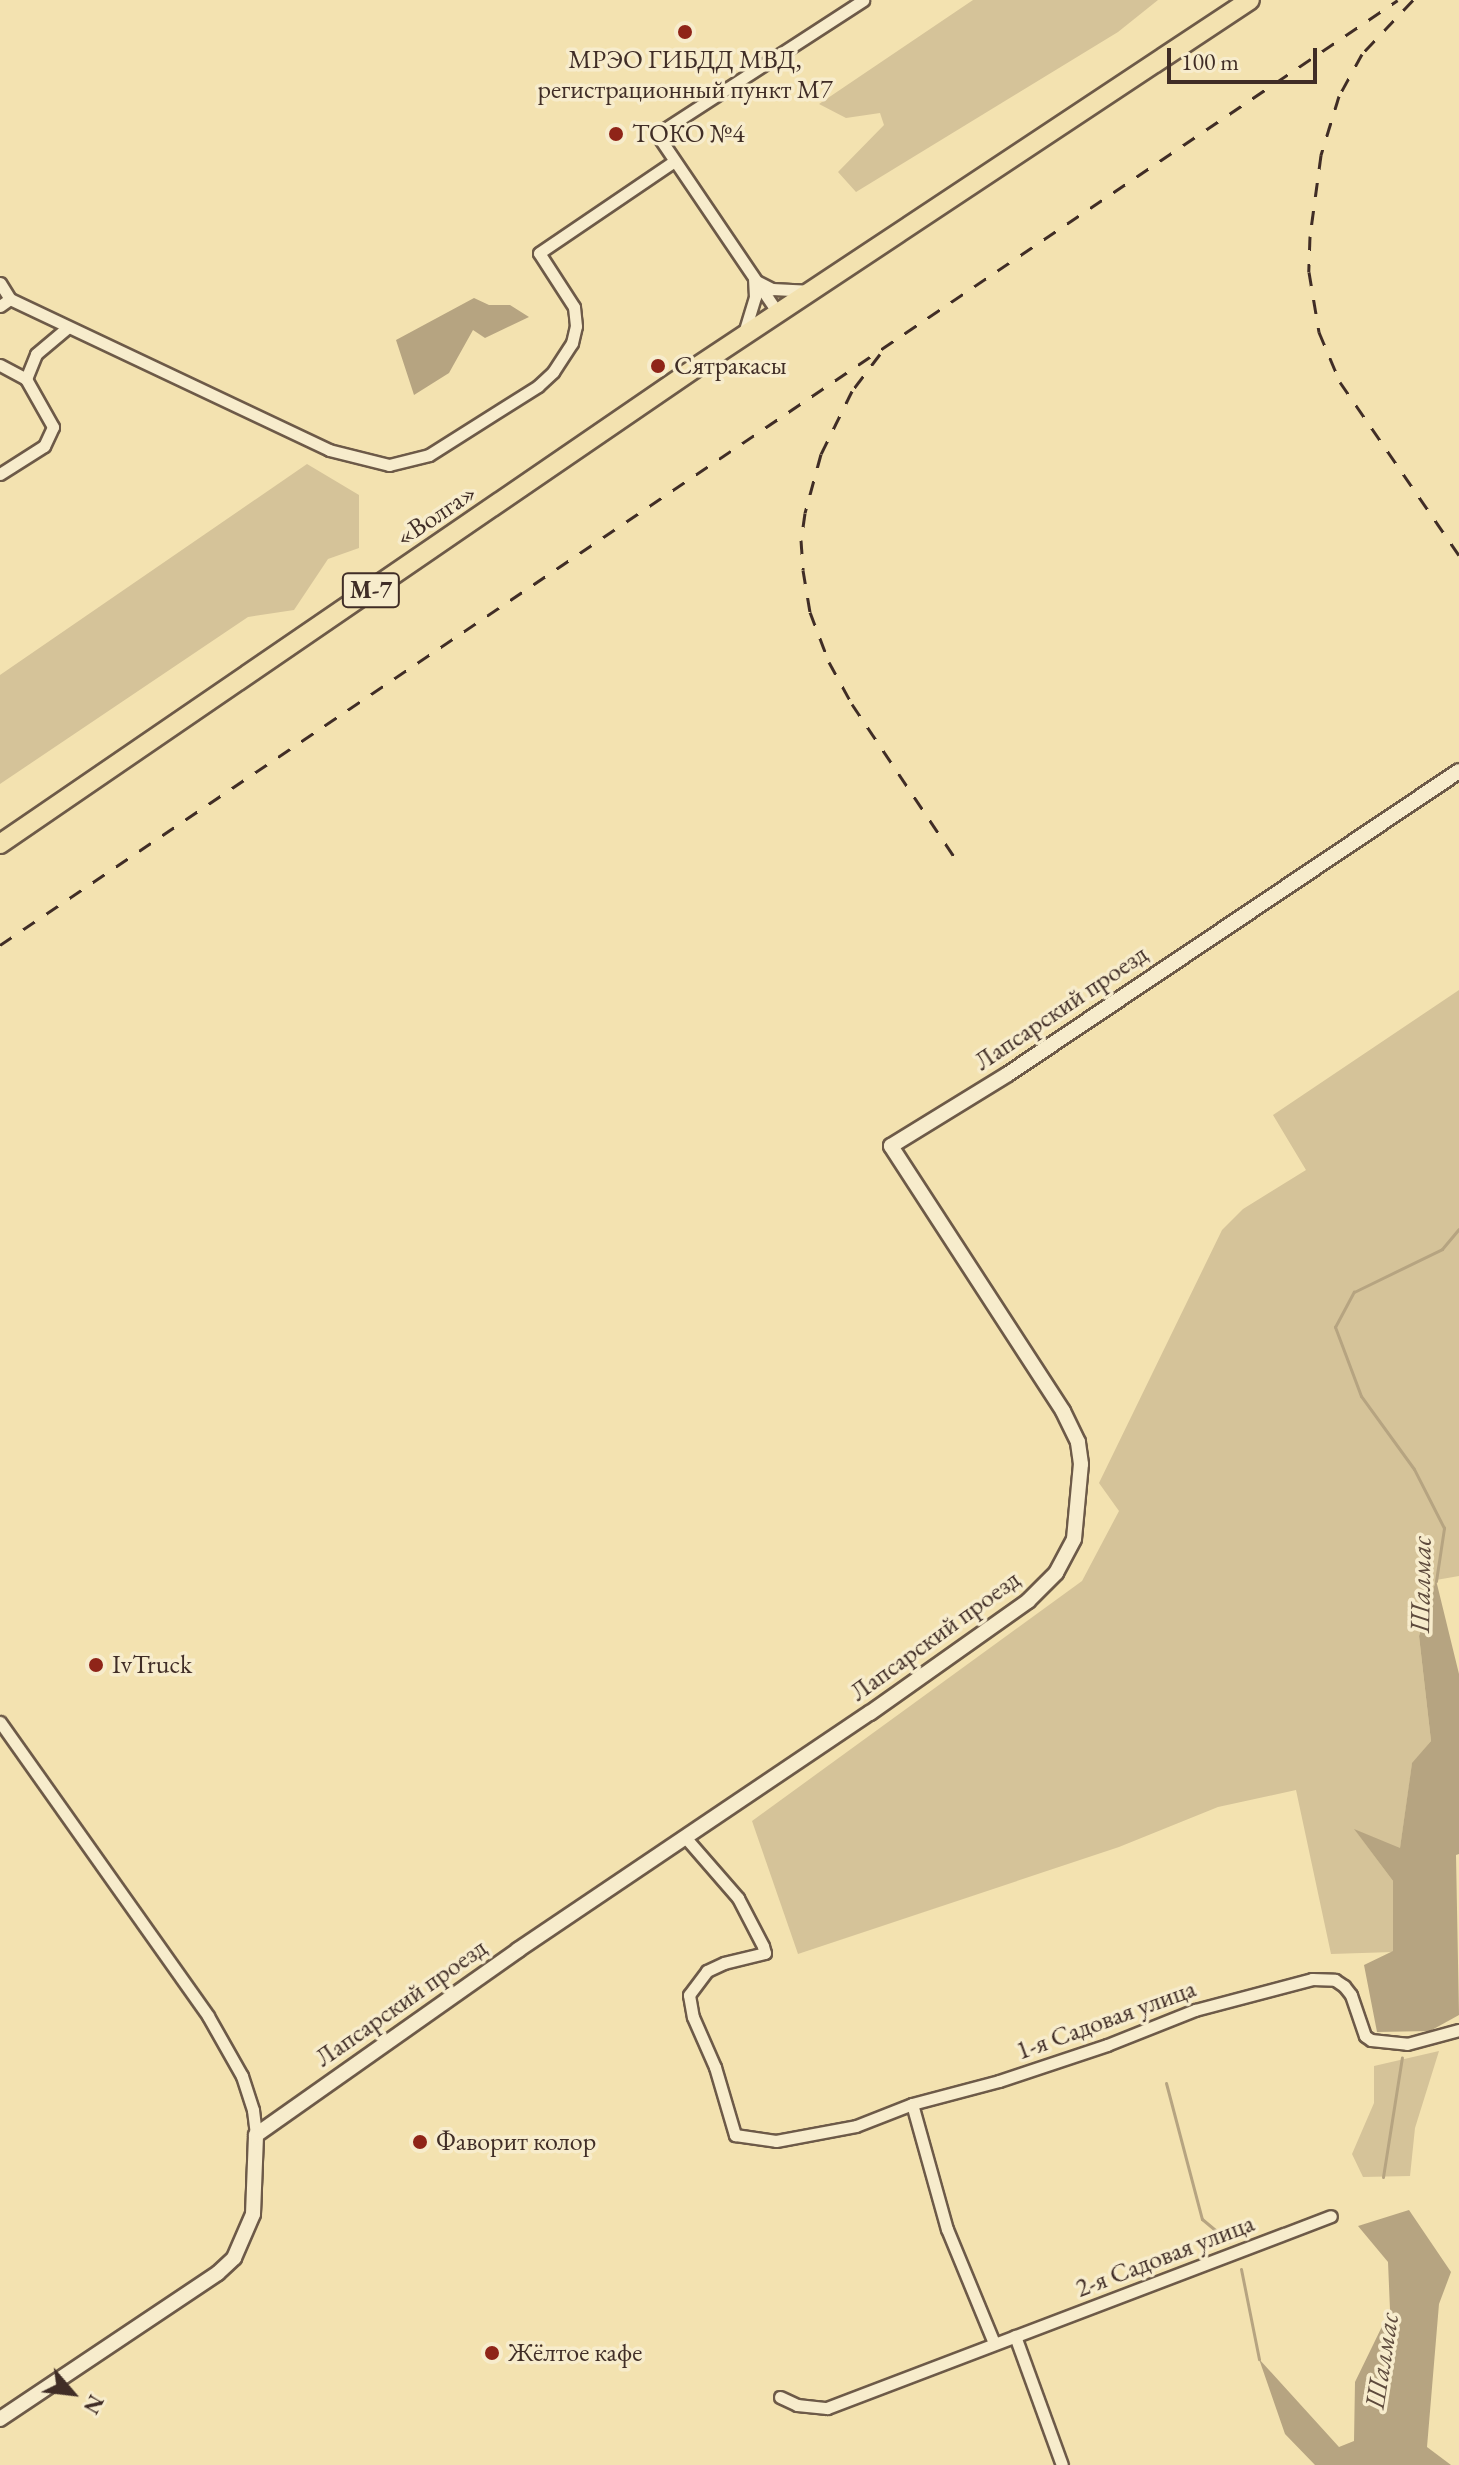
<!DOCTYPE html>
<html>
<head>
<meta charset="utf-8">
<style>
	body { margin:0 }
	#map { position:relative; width:1459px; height:2465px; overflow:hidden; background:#f3e2b0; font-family:"EB Garamond",serif }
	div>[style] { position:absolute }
	.green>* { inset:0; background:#d5c399 }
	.water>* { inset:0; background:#b6a481 }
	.stream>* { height:3px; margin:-1.5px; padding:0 1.5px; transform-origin:1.5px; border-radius:1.5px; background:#b6a481 }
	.roads { filter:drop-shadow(2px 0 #6d5a48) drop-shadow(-2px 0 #6d5a48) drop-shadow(0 2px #6d5a48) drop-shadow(0 -2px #6d5a48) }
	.minor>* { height:11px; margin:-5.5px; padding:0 5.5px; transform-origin:5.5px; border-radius:5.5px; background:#f7eccc }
	.tertiary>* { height:14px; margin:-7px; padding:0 7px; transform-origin:7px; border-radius:7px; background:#f7eccc }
	.trunk>* { height:18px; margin:-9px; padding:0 9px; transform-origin:9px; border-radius:9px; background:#f3e2b0 }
	.rail>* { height:3px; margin-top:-1.5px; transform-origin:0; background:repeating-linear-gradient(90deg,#402d26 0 14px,transparent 0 28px) }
	.dots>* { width:22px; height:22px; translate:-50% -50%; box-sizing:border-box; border:4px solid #f7eccc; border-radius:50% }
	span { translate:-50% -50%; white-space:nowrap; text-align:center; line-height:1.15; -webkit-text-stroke:7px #f7eccc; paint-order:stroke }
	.shield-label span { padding:2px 6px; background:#f7eccc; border:2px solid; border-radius:6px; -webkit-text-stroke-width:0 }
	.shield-label { font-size:24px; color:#402d26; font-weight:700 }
	.poi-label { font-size:26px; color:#402d26 }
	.left { translate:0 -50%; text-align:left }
	.street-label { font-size:26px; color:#402d26 }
	.water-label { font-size:28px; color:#5e4b3d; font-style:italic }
	.north { position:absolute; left:32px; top:2353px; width:80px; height:80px; -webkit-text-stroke:6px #f7eccc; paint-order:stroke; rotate:118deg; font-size:22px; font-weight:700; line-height:32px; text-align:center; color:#402d26 }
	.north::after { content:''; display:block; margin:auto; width:28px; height:36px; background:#402d26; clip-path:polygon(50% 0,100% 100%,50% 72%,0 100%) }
	.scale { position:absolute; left:1167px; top:48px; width:150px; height:36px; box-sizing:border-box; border:4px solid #402d26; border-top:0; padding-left:10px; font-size:24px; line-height:28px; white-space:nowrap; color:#402d26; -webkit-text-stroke:6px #f7eccc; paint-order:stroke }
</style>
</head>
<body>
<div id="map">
	<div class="green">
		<div style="clip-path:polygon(973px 0,1158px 0,1118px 32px,856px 192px,838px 172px,884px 125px,880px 113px,846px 118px,819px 104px)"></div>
		<div style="clip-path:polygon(307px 464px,359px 495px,359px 548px,328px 559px,294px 610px,248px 617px,0 784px,0 675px)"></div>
		<div style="clip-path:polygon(1459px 990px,1459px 1576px,1436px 1580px,1419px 1636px,1431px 1741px,1412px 1764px,1400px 1849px,1355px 1830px,1393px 1881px,1393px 1952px,1331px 1954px,1296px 1790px,1218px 1807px,1119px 1847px,798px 1954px,752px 1821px,1082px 1581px,1119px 1511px,1099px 1483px,1222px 1230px,1243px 1209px,1306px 1170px,1273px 1115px)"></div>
		<div style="clip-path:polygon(1439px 2051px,1415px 2128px,1410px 2176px,1363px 2177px,1352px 2154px,1374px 2103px,1374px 2066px)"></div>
	</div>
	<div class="water">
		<div style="clip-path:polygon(474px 298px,489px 305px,510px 305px,529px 317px,485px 338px,473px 330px,449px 373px,414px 395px,396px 340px)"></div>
		<div style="clip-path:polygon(1436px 1580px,1459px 1674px,1459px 1854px,1456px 1855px,1459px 2015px,1430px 2031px,1377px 2032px,1364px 1965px,1393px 1951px,1393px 1881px,1354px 1829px,1400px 1848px,1412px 1763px,1431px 1741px,1419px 1636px)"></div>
		<div style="clip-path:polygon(1409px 2210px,1451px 2272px,1439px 2304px,1427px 2447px,1451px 2465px,1315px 2465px,1285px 2434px,1259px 2359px,1339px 2447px,1354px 2441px,1355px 2382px,1390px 2310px,1388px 2262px,1358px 2226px)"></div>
	</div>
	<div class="stream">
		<div style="left:1436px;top:1581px;width:54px;rotate:-81.4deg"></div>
		<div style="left:1444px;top:1528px;width:66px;rotate:-117deg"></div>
		<div style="left:1414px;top:1469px;width:90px;rotate:-126deg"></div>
		<div style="left:1361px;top:1396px;width:74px;rotate:-110.6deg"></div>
		<div style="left:1335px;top:1327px;width:40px;rotate:-62deg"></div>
		<div style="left:1354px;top:1292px;width:98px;rotate:-26deg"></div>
		<div style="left:1442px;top:1249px;width:26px;rotate:-50deg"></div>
		<div style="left:1166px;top:2083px;width:141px;rotate:75.2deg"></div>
		<div style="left:1202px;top:2219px;width:35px;rotate:40deg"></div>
		<div style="left:1383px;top:2177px;width:121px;rotate:-81deg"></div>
		<div style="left:1241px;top:2269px;width:92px;rotate:78.7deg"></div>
	</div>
	<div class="roads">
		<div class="minor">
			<div style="left:758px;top:282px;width:16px;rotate:27deg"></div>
			<div style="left:772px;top:289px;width:35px;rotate:3deg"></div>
			<div style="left:0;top:283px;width:19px;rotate:58deg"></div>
			<div style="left:10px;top:299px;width:353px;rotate:25.3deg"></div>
			<div style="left:329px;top:450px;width:62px;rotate:14deg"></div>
			<div style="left:389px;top:465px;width:41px;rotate:-14deg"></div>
			<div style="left:429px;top:455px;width:129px;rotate:-32.3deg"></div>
			<div style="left:538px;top:386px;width:21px;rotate:-43deg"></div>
			<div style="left:553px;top:372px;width:35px;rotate:-57deg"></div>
			<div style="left:572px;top:343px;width:17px;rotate:-77deg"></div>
			<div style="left:576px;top:326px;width:19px;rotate:-96deg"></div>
			<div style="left:574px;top:307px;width:64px;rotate:-122.9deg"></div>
			<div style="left:539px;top:253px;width:162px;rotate:-34.2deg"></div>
			<div style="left:0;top:306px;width:12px;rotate:-35deg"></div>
			<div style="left:778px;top:313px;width:216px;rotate:-124.1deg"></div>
			<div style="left:657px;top:134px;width:246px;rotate:-33deg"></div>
			<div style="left:744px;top:333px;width:38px;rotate:-73deg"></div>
			<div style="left:755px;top:297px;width:17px;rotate:-93deg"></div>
			<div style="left:0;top:365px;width:30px;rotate:28deg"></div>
			<div style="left:26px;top:379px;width:55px;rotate:60.6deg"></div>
			<div style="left:53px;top:427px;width:21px;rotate:115deg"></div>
			<div style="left:44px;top:446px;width:52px;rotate:147.5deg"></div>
			<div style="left:26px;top:379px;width:27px;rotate:-68deg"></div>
			<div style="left:36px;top:354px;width:40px;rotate:-40deg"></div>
			<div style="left:0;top:1722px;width:360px;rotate:54.7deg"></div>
			<div style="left:208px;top:2016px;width:69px;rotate:60.5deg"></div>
			<div style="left:242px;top:2076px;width:36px;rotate:72deg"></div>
			<div style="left:253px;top:2110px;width:25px;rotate:83deg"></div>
			<div style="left:685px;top:1837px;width:81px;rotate:49deg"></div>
			<div style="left:738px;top:1898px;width:54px;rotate:62.5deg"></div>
			<div style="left:763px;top:1946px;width:7px;rotate:74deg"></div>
			<div style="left:765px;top:1953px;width:42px;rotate:166.3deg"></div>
			<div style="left:724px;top:1963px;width:19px;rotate:155deg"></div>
			<div style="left:707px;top:1971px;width:30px;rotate:127deg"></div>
			<div style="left:689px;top:1995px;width:22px;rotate:80deg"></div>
			<div style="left:693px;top:2017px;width:55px;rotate:66.3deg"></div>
			<div style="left:715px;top:2067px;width:71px;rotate:73.6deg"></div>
			<div style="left:735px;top:2135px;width:41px;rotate:8.3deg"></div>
			<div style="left:776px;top:2141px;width:81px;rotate:-10.6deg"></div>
			<div style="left:856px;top:2126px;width:60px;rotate:-21.4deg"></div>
			<div style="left:912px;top:2104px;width:90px;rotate:-14.8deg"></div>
			<div style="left:999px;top:2081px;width:114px;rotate:-18.4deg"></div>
			<div style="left:1107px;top:2045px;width:95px;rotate:-21.7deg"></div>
			<div style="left:1195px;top:2010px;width:121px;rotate:-14.8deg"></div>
			<div style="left:1312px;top:1979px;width:23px;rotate:2deg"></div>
			<div style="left:1335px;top:1980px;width:11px;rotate:34deg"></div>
			<div style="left:1344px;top:1986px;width:11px;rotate:52deg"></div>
			<div style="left:1351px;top:1995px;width:43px;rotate:71.1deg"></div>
			<div style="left:1365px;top:2036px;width:7px;rotate:34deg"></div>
			<div style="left:1371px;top:2040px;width:36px;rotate:6deg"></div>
			<div style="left:1407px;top:2044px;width:54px;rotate:-15.1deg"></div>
			<div style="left:912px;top:2104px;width:130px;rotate:74.4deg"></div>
			<div style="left:947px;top:2229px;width:123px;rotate:67.6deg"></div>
			<div style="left:1015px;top:2336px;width:137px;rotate:70deg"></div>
			<div style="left:780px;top:2397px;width:19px;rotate:25deg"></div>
			<div style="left:797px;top:2405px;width:30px;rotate:6deg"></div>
			<div style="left:827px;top:2408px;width:539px;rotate:-20.85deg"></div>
		</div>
		<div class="tertiary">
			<div style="left:0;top:2419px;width:262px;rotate:-33.8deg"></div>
			<div style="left:218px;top:2273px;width:22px;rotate:-43deg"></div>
			<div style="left:234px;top:2258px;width:48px;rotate:-66.6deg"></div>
			<div style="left:253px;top:2214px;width:79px;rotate:-87.8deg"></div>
			<div style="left:256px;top:2135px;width:321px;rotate:-35.2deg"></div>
			<div style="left:518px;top:1950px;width:424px;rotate:-34deg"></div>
			<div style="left:870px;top:1713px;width:194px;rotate:-35.3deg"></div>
			<div style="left:1028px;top:1601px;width:40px;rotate:-45deg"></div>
			<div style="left:1056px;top:1573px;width:38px;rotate:-62deg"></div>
			<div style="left:1074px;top:1539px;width:75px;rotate:-84.7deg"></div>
			<div style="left:1081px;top:1464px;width:22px;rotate:-98deg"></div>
			<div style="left:1078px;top:1442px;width:34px;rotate:-116deg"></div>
			<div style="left:1063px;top:1411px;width:316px;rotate:-123deg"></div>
			<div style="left:891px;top:1146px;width:137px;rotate:-31.6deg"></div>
			<div style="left:1008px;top:1074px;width:543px;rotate:-33.89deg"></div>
		</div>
		<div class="trunk">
			<div style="left:0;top:844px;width:846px;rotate:-34.4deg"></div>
			<div style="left:698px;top:366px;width:662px;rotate:-33.55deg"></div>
		</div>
	</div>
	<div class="rail">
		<div style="left:1413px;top:0;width:74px;rotate:133.4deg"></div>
		<div style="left:1362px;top:54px;width:48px;rotate:118.7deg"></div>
		<div style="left:1339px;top:96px;width:62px;rotate:107deg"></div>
		<div style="left:1321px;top:155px;width:82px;rotate:97.7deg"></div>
		<div style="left:1310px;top:236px;width:36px;rotate:92deg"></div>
		<div style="left:1309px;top:272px;width:61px;rotate:80.5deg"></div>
		<div style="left:1319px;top:332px;width:54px;rotate:67.2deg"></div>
		<div style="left:1340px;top:382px;width:210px;rotate:55.5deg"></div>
		<div style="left:880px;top:354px;width:46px;rotate:127.1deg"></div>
		<div style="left:852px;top:391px;width:70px;rotate:116.2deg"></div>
		<div style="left:821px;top:454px;width:61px;rotate:105.2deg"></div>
		<div style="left:805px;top:513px;width:27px;rotate:98deg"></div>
		<div style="left:801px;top:540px;width:30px;rotate:86deg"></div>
		<div style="left:803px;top:570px;width:43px;rotate:80.5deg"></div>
		<div style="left:810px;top:612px;width:53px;rotate:69.2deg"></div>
		<div style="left:829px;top:662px;width:48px;rotate:61.3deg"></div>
		<div style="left:852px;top:704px;width:189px;rotate:56.2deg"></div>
		<div style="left:0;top:945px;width:1687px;rotate:-34.06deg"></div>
	</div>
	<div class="dots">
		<div style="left:685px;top:32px;background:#8f2418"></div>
		<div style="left:616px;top:134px;background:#8f2418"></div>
		<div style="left:658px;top:366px;background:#8f2418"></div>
		<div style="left:96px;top:1665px;background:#8f2418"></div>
		<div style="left:420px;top:2142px;background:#8f2418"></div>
		<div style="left:492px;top:2353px;background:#8f2418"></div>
	</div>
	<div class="shield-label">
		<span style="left:371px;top:590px">М-7</span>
	</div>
	<div class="poi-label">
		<span style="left:685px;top:75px">МРЭО ГИБДД МВД,<br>регистрационный пункт М7</span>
		<span class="left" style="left:632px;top:134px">ТОКО №4</span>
		<span class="left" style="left:674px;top:366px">Сятракасы</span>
		<span class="left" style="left:112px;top:1665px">IvTruck</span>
		<span class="left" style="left:436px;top:2142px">Фаворит колор</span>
		<span class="left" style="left:508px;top:2353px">Жёлтое кафе</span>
	</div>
	<div class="street-label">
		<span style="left:436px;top:515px;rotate:-34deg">«Волга»</span>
		<span style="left:1061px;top:1008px;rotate:-34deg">Лапсарский проезд</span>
		<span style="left:935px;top:1636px;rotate:-36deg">Лапсарский проезд</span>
		<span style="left:401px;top:2003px;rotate:-35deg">Лапсарский проезд</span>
		<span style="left:1106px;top:2020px;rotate:-20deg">1-я Садовая улица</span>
		<span style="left:1165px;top:2256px;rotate:-21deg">2-я Садовая улица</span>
	</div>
	<div class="water-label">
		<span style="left:1420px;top:1585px;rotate:-89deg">Шалмас</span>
		<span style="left:1381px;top:2361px;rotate:-81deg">Шалмас</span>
	</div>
	<div class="north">N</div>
	<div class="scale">100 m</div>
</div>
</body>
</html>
